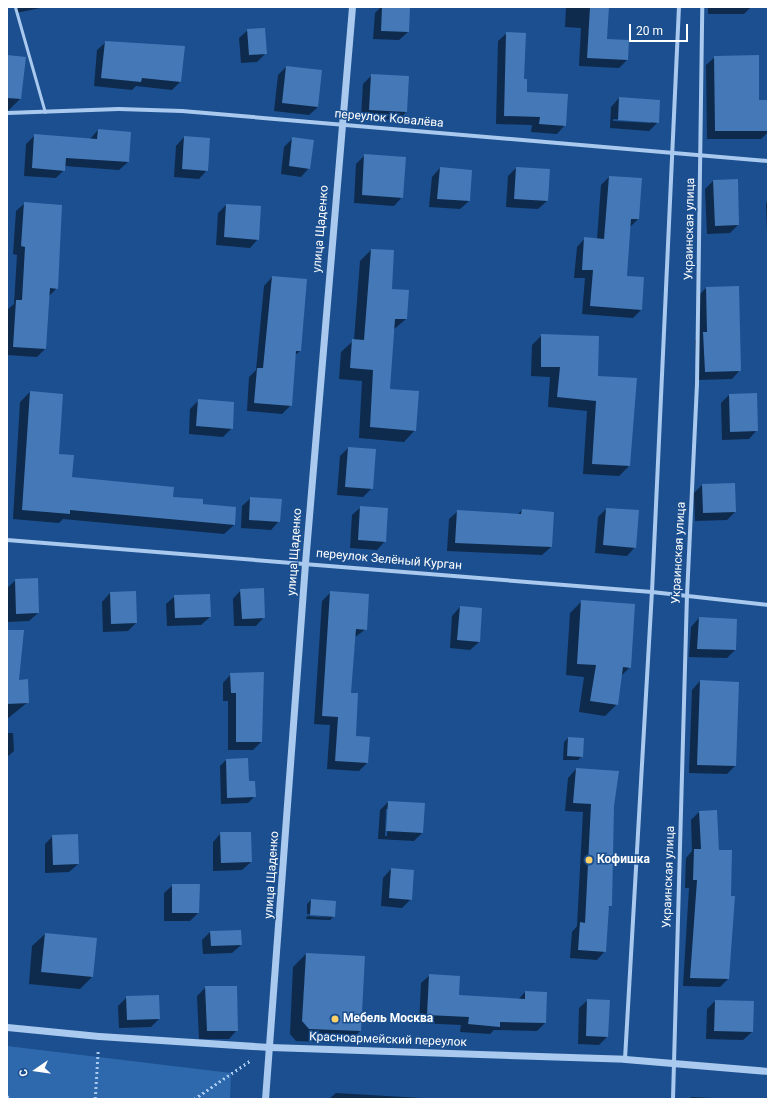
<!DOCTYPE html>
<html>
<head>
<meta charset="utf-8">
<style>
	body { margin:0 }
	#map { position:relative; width:775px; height:1106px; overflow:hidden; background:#1b4f8f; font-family:Roboto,sans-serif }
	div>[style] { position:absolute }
	.green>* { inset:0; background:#2e69ad }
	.shadow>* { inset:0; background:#0007 }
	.building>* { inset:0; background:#4478b7 }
	.path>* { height:2.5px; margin-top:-1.25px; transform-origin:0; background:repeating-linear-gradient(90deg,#a9c9ee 0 2px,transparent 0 5px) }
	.service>* { height:3px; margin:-1.5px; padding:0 1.5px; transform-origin:1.5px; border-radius:1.5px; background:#a9c9ee }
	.minor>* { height:4px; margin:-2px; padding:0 2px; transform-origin:2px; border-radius:2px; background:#a9c9ee }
	.tertiary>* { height:7px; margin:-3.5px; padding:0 3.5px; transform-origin:3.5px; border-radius:3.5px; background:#a9c9ee }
	.dots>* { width:11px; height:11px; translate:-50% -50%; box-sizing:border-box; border:2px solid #1b4f8f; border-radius:50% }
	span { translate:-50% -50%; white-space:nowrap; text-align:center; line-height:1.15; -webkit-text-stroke:3px #1b4f8f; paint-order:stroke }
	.street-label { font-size:12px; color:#fff }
	.poi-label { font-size:12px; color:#fff; font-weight:700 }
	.left { translate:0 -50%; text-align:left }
	.frame { position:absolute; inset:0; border:8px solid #fff; pointer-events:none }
	.north { position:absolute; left:16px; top:1050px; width:40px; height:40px; -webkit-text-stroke:3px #1b4f8f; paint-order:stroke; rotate:257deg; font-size:11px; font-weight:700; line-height:16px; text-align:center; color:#fff }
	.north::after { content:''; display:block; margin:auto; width:14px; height:18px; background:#fff; clip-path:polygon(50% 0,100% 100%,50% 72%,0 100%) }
	.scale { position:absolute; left:629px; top:24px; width:59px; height:18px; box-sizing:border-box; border:2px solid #fff; border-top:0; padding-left:5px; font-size:12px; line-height:14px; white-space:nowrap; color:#fff; -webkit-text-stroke:3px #1b4f8f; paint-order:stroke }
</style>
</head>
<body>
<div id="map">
	<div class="green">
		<div style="clip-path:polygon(7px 1046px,231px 1073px,230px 1099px,7px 1099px)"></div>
	</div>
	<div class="shadow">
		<div style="clip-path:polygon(15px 7px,45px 7px,16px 13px)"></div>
		<div style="clip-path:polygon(381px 7px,409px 7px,408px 32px,399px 40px,373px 39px,375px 13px)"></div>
		<div style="clip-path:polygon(566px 7px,608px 7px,606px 40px,627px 60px,619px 68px,579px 66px,581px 28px,565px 27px)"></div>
		<div style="clip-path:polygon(708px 7px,751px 7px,744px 14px,708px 14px)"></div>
		<div style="clip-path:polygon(248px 30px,266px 53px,257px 62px,241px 63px,239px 38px)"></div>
		<div style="clip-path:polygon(507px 33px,526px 93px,565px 125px,557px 134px,531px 132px,532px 125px,496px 124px,498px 41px)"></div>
		<div style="clip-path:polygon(106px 42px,180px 82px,172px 90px,136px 86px,132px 90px,94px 86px,97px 50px)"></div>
		<div style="clip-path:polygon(7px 56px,20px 99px,8px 111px,7px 111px)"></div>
		<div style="clip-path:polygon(715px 57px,758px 101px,768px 101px,768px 132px,761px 139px,707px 139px,706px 65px)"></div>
		<div style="clip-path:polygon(286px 67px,318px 107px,309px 115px,274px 111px,278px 75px)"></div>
		<div style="clip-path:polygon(372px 75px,408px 77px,406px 112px,398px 120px,361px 118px,363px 84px)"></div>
		<div style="clip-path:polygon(evenodd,619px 98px,658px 122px,649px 131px,610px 128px,611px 107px,619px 98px,613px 119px,651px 121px,651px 123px,613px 121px,613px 119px)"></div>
		<div style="clip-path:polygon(98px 130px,128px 162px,119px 170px,65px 166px,64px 170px,56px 178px,24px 176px,26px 144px,35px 135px,90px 139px)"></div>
		<div style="clip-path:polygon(184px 137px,207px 170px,199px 179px,174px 177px,176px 146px)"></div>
		<div style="clip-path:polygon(293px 138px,309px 168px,301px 177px,281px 174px,284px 147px)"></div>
		<div style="clip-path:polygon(365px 155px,402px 197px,394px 206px,354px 203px,356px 164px)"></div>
		<div style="clip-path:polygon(440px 168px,471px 171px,469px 201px,460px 209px,429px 207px,432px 177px)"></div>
		<div style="clip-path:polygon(516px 168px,549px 170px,547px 201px,538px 209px,506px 207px,508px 176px)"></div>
		<div style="clip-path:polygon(609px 177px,640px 179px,638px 219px,629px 228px,626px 277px,643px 278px,641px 310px,633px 318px,582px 314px,585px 278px,574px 278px,577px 247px,585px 238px,597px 239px,601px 185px)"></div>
		<div style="clip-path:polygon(737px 180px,738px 225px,730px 233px,707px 234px,705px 189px,713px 181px)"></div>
		<div style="clip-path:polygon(768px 201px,768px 231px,767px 231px,766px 203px)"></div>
		<div style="clip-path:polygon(25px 203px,57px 288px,48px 297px,45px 349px,37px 357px,7px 355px,8px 309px,14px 304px,17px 255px,13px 254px,16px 211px)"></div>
		<div style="clip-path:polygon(226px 205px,258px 239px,250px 248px,216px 245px,218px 213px)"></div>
		<div style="clip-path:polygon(371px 250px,406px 319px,393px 330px,388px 390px,415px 430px,404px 442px,359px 438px,362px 381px,339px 379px,341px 352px,354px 340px,360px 261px)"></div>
		<div style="clip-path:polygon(272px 277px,300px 351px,294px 356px,291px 405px,282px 414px,247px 411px,249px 377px,256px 370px,264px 286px)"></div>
		<div style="clip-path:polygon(706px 288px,740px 370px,732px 379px,697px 380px,695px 341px,699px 337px,698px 296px)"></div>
		<div style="clip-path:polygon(542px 335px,597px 377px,636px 379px,629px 466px,619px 476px,583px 474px,587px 411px,548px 407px,550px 377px,531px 376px,532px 345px)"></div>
		<div style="clip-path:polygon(30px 392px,58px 454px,71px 478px,201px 505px,234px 525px,224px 534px,63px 519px,59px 523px,13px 519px,20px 402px)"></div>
		<div style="clip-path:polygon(729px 395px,757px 430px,749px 439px,722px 440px,721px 403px)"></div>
		<div style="clip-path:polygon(199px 400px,232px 428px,223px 437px,189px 434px,190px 409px)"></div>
		<div style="clip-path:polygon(348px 448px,375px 450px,372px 488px,363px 497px,337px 495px,340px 456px)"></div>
		<div style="clip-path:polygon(734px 484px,735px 512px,727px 520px,695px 521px,694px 493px,702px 485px)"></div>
		<div style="clip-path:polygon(251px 498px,279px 521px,271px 530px,241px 528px,242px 506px)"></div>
		<div style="clip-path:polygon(361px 507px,385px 541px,377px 550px,350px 548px,352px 515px)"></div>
		<div style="clip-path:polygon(606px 509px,635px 547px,627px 556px,595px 553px,598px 517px)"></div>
		<div style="clip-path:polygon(522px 510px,551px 547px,542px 555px,447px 551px,449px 519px,458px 511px,517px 515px)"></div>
		<div style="clip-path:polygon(16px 580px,38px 613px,29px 621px,8px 622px,7px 588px)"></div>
		<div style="clip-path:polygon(241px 590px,264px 617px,256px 626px,234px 626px,233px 599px)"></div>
		<div style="clip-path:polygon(331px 592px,366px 629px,355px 637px,350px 694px,355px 737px,367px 763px,359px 771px,327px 769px,330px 725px,314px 724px,322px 601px)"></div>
		<div style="clip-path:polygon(110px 593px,136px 623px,128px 631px,103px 632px,102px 602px)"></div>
		<div style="clip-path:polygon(175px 596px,210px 617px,201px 625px,167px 626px,166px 604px)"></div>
		<div style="clip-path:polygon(582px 601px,630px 667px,621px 676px,617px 704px,605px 716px,579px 712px,584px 677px,566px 675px,570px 613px)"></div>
		<div style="clip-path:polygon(460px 607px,479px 642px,470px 650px,450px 648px,452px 616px)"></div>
		<div style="clip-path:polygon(699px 618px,735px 650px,727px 658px,689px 657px,691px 627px)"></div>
		<div style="clip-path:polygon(7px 631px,18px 681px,28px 702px,7px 719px)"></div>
		<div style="clip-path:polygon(231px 674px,261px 742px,253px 750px,228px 750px,228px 701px,223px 701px,223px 683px)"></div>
		<div style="clip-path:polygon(700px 681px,735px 766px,727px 774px,689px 773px,692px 690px)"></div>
		<div style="clip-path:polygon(7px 733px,13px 733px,14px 751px,7px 757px)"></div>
		<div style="clip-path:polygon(568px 738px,582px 739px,582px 756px,578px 760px,563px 760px,564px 742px)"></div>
		<div style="clip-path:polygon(226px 760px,248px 782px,255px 796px,248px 803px,221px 804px,220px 766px)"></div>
		<div style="clip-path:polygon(576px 769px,613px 806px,611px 905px,608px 908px,605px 951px,597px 960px,570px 958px,572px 932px,577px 926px,583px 812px,565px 811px,568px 778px)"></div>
		<div style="clip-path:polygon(evenodd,388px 802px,422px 833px,414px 841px,378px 839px,380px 810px,388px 802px,386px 809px,388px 809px,387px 836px,385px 836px,386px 809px)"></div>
		<div style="clip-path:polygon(716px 811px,728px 979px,720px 987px,683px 986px,689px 888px,685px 888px,686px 858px,692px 851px,691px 820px,699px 812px)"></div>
		<div style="clip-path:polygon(221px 833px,251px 862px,242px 870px,213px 871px,213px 842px)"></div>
		<div style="clip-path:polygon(53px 836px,78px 864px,69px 872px,45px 873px,45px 844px)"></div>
		<div style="clip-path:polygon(391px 869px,411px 899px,402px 908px,381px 906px,383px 878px)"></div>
		<div style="clip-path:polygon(173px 885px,198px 913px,190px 921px,164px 921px,164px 893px)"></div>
		<div style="clip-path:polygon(311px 900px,334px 916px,330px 920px,306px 919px,307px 916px,332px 918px,307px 914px,307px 904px)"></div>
		<div style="clip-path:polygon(210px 932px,241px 945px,232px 953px,203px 954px,202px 940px)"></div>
		<div style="clip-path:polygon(45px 934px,92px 977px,80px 989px,29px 984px,32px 946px)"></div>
		<div style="clip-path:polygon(306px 954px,360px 1031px,348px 1043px,296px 1041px,290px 1034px,293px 967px)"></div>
		<div style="clip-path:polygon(430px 975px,458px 996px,518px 1000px,525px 992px,545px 1023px,537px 1031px,494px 1030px,490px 1034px,460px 1032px,461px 1025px,419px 1023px,421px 983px)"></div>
		<div style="clip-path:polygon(206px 987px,237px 1030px,229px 1039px,199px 1039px,197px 996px)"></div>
		<div style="clip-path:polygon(127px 997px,159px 1019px,151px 1027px,119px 1028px,118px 1006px)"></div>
		<div style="clip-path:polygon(588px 1000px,607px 1037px,599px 1045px,578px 1044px,579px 1008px)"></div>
		<div style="clip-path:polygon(715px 1001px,753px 1002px,752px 1032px,743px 1040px,706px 1039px,707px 1009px)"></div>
		<div style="clip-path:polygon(336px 1093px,438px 1099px,329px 1099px)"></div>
		<div style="clip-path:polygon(691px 1097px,712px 1098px,712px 1099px,690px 1099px)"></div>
	</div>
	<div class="building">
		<div style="clip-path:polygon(382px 7px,410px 7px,409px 32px,381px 31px)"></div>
		<div style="clip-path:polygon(590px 7px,609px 7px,607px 39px,629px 40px,628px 60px,587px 58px)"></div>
		<div style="clip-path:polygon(265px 28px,267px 54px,249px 55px,247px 29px)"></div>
		<div style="clip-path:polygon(506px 32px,526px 33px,524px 79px,527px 79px,527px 92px,568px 94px,566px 126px,539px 124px,540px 117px,504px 116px)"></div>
		<div style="clip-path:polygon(105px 41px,185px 46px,181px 82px,142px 78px,141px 82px,101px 78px)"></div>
		<div style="clip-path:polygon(7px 55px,26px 57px,21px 99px,7px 98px)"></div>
		<div style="clip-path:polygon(759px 55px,759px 100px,768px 100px,768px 131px,715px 131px,714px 56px)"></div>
		<div style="clip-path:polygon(286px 66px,322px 70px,318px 107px,282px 103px)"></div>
		<div style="clip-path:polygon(371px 74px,409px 76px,407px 112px,369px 110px)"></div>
		<div style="clip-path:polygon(619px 97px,660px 100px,659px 123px,618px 120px)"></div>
		<div style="clip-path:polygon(98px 129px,131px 132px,129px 162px,66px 158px,65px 171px,32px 168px,34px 134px,97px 139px)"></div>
		<div style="clip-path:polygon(184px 136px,210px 138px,208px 171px,182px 169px)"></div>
		<div style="clip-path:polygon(292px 137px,314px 140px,310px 169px,289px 166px)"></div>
		<div style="clip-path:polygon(364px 154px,406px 157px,403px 198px,362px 195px)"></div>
		<div style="clip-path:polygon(440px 167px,472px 170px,470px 201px,437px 199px)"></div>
		<div style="clip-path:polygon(516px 167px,550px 169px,548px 201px,514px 199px)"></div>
		<div style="clip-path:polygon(609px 176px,642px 178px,639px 219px,631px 219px,627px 276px,644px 277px,642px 310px,590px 306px,593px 270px,582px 270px,584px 237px,604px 239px)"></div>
		<div style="clip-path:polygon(738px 179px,739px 225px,715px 226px,713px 180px)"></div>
		<div style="clip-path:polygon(24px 202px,62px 205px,58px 289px,50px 288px,46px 349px,13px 347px,16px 300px,22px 300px,25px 247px,21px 246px)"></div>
		<div style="clip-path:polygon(226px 204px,261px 206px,259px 240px,224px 237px)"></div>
		<div style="clip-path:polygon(371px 249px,394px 250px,392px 289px,409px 290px,407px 319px,395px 319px,390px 389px,419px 391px,416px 431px,370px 427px,373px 370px,350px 368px,352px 339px,364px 340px)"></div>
		<div style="clip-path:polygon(272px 276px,307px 279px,301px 351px,296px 351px,292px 406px,254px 403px,257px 368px,263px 368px)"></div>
		<div style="clip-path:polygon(739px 286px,741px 371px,705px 372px,703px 332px,707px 332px,706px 287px)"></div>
		<div style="clip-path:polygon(541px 334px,599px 336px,598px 376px,637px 378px,630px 466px,592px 464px,596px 401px,557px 397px,560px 367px,541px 367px)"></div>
		<div style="clip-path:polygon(30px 391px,63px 394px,59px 454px,74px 455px,72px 477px,174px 487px,173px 497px,203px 499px,203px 504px,236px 507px,235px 525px,70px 510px,70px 514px,22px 510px)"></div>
		<div style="clip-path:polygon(757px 393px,758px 431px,730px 432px,729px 394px)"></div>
		<div style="clip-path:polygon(198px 399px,234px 402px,233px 429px,196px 426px)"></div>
		<div style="clip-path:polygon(348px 447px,376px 449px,373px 489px,345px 487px)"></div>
		<div style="clip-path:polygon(735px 483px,736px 512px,703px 513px,702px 484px)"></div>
		<div style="clip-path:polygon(250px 497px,282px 499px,280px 522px,249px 520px)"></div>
		<div style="clip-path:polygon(360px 506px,388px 508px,386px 542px,358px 540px)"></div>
		<div style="clip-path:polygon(606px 508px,639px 510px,636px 548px,603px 545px)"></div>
		<div style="clip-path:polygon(522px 509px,554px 512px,552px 547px,455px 543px,457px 510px,521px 514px)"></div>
		<div style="clip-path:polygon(38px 578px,39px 613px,16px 614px,15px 579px)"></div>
		<div style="clip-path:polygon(264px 588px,265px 618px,242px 619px,240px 589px)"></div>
		<div style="clip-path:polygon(136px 591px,137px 623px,111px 624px,110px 592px)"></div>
		<div style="clip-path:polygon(330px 591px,369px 594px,367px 630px,356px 629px,351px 693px,358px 693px,356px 736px,370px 737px,368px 763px,335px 761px,338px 717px,322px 716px)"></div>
		<div style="clip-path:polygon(210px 594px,211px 617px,175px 618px,174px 595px)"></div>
		<div style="clip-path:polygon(581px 600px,635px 604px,631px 668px,623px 667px,618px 705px,590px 701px,596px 665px,577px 664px)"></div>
		<div style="clip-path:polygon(460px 606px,482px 608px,480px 642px,457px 640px)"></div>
		<div style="clip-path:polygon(699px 617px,737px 619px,736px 650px,697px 649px)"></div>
		<div style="clip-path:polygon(7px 630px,24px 630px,19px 680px,28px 679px,29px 703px,7px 704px)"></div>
		<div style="clip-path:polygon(264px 672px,262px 742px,236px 742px,236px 693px,231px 693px,230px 673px)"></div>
		<div style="clip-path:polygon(700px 680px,739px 682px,736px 766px,697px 765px)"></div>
		<div style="clip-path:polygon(568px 737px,584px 738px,583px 757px,567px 756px)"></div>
		<div style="clip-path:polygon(248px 758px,249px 781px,255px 781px,256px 797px,227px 798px,226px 759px)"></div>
		<div style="clip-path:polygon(576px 768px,619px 771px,614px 806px,612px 906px,609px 906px,606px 952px,578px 950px,580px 922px,585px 923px,591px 804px,573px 803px)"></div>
		<div style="clip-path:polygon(388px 801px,425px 803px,423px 833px,386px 831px)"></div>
		<div style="clip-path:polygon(717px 810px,719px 850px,732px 850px,731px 896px,735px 896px,729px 979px,690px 978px,697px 880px,693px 880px,694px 849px,701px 849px,699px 811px)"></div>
		<div style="clip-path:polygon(220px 832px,251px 832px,252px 862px,221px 863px)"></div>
		<div style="clip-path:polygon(78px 834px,79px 864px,53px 865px,52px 835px)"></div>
		<div style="clip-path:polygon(391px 868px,414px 870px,412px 900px,389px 898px)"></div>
		<div style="clip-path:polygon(172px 884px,200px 884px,199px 913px,172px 913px)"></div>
		<div style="clip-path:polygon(311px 899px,336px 901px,335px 917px,310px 915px)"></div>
		<div style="clip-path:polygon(241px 930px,242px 945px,211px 946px,210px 931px)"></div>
		<div style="clip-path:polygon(45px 933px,97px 938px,93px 977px,41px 972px)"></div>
		<div style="clip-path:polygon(306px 953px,365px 956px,361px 1031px,309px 1029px,302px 1021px)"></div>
		<div style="clip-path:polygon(429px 974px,460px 976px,459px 995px,525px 999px,525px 991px,547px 992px,546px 1023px,500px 1022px,500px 1027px,468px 1024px,469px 1017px,427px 1015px)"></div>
		<div style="clip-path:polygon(205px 986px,237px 986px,238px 1031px,207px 1031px)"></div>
		<div style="clip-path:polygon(159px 995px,160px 1019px,127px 1020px,126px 996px)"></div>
		<div style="clip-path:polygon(587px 999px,610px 1000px,608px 1037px,586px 1036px)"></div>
		<div style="clip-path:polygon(715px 1000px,754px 1001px,753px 1032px,714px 1031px)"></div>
	</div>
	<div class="path">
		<div style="left:7px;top:1096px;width:4px;rotate:45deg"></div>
		<div style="left:95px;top:1099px;width:49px;rotate:-86.5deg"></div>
		<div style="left:194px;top:1099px;width:69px;rotate:-34.4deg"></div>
	</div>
	<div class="service">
		<div style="left:15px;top:7px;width:109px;rotate:74.1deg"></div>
	</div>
	<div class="minor">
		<div style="left:7px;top:113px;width:112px;rotate:-2deg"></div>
		<div style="left:119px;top:109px;width:63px;rotate:1.8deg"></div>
		<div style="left:182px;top:111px;width:588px;rotate:4.88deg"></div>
		<div style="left:7px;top:540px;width:647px;rotate:4.61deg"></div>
		<div style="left:652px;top:592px;width:117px;rotate:6.4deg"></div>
		<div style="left:625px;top:1059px;width:468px;rotate:-86.7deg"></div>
		<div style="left:652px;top:592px;width:586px;rotate:-87.36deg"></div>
		<div style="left:673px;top:1099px;width:503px;rotate:-88.41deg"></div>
		<div style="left:687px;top:596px;width:211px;rotate:-87.3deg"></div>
		<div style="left:697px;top:385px;width:378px;rotate:-89.2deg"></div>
	</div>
	<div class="tertiary">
		<div style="left:7px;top:1027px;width:92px;rotate:5.6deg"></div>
		<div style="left:99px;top:1036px;width:171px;rotate:3.7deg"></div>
		<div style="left:270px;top:1047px;width:355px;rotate:1.9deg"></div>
		<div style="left:625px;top:1059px;width:144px;rotate:4.8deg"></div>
		<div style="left:265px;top:1099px;width:537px;rotate:-85.73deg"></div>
		<div style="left:305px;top:563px;width:558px;rotate:-85.17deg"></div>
	</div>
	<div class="dots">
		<div style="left:589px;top:860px;background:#ffd166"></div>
		<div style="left:335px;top:1019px;background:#ffd166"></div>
	</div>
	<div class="street-label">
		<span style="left:389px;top:119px;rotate:5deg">переулок Ковалёва</span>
		<span style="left:321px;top:229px;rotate:-85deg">улица Щаденко</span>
		<span style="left:690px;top:229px;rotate:-89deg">Украинская улица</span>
		<span style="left:295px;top:552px;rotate:-86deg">улица Щаденко</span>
		<span style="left:679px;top:553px;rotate:-87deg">Украинская улица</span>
		<span style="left:389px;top:560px;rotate:5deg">переулок Зелёный Курган</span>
		<span style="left:272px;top:875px;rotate:-86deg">улица Щаденко</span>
		<span style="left:669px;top:877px;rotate:-88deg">Украинская улица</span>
		<span style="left:388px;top:1040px;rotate:2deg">Красноармейский переулок</span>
	</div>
	<div class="poi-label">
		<span class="left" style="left:597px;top:860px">Кофишка</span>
		<span class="left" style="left:343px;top:1019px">Мебель Москва</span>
	</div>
	<div class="frame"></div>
	<div class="north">С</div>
	<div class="scale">20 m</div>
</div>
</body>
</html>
